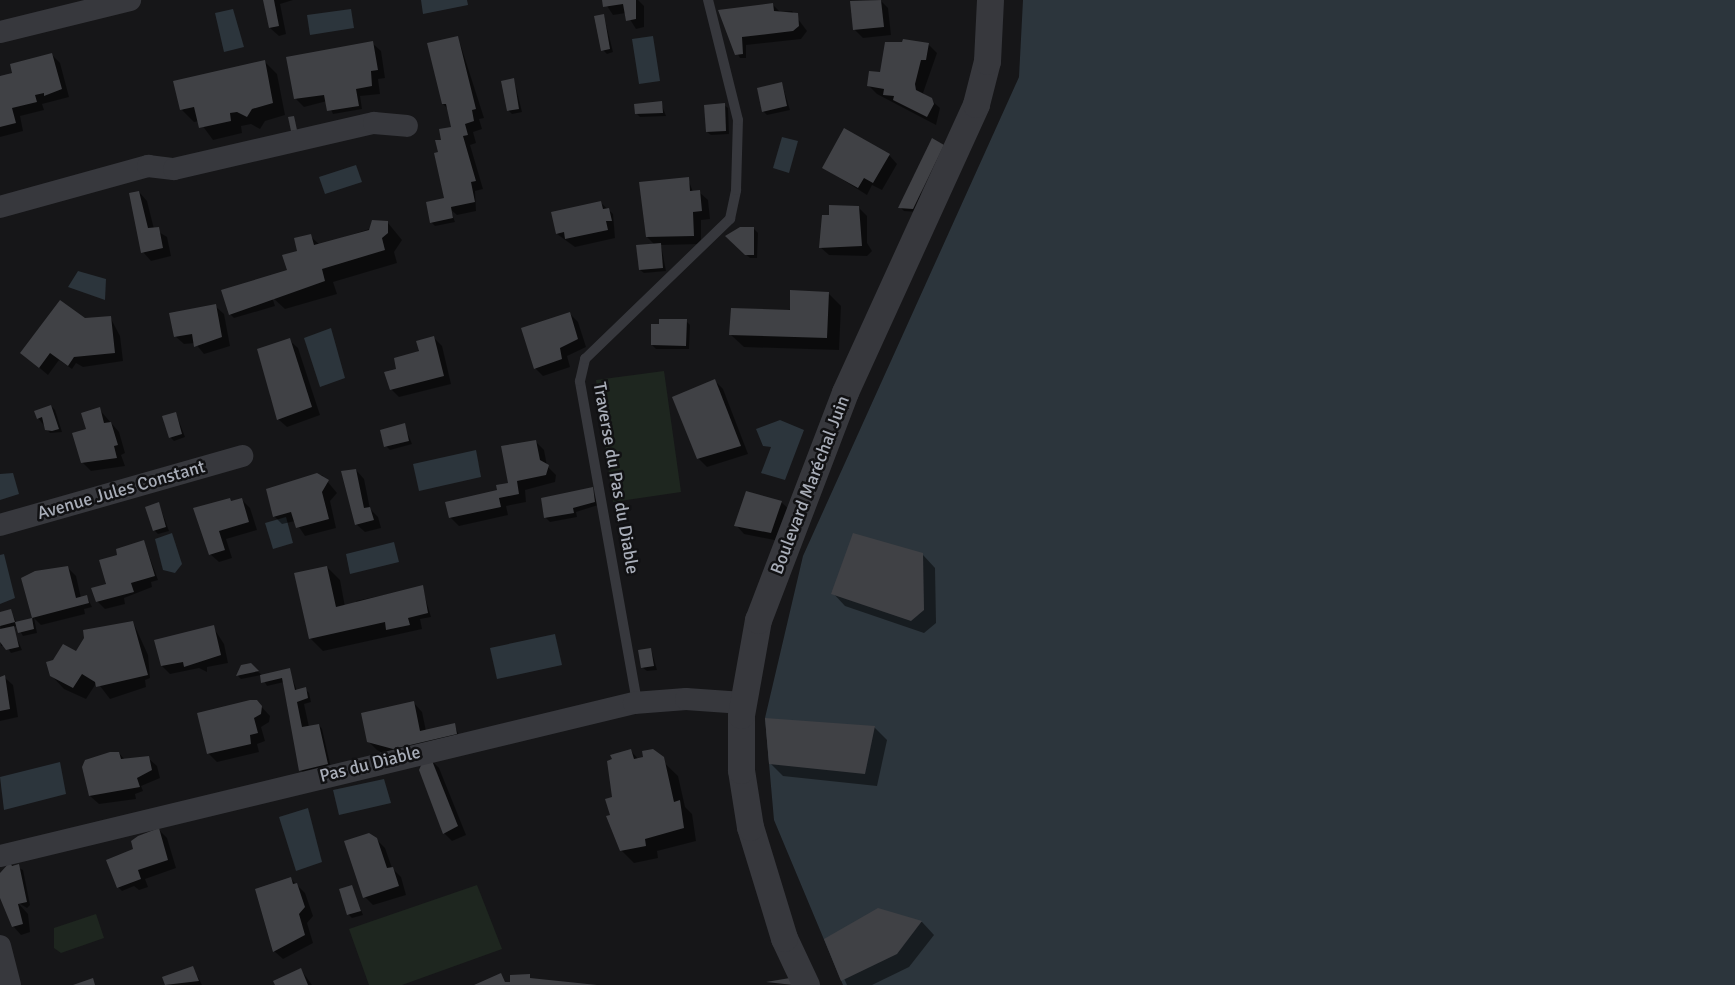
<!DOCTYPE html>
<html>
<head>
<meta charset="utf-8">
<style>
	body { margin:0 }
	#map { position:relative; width:1735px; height:985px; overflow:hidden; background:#161618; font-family:Signika,sans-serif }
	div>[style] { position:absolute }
	.green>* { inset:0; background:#1e261f }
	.water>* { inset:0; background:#2c353c }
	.shadow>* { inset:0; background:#0007 }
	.building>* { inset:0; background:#404145 }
	.service>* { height:10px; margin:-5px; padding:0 5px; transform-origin:5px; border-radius:5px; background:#37383d }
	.minor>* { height:22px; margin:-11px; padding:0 11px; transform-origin:11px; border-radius:11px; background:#37383d }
	.tertiary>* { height:27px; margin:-13.5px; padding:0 13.5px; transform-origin:13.5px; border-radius:13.5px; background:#37383d }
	span { translate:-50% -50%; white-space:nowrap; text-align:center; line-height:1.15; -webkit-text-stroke:5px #111113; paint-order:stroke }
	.street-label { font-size:18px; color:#a8adb8 }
</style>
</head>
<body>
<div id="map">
	<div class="green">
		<div style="clip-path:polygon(664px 371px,681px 492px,613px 502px,596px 380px)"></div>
		<div style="clip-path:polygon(477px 885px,502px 949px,402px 985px,369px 985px,349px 929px)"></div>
		<div style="clip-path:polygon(96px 914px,104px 938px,61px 953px,54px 948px,54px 928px)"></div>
	</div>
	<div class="water">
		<div style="clip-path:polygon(421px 0,467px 0,468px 5px,423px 14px)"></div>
		<div style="clip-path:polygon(1023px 0,1735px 0,1735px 985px,843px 985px,774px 820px,765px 718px,803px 556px,1019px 77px)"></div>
		<div style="clip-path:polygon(233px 9px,244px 47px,224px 52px,215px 13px)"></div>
		<div style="clip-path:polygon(351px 9px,354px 28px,310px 35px,307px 15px)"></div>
		<div style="clip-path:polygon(653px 36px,660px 81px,639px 84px,632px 39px)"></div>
		<div style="clip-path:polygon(782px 137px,798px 141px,789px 173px,773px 168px)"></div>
		<div style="clip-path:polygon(356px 165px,362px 182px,325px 194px,319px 177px)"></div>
		<div style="clip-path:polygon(78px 271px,106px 279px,105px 300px,68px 287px)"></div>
		<div style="clip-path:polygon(331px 328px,345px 378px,320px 387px,304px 338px)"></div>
		<div style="clip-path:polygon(780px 420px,804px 430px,785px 480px,761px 473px,771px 447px,763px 446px,756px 429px)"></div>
		<div style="clip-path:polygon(476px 450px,481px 477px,419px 491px,413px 464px)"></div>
		<div style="clip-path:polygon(13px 473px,19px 494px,0 500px,0 474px)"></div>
		<div style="clip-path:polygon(286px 517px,293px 543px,273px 549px,265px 523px)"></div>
		<div style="clip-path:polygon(172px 533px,182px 564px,175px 573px,163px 570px,155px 539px)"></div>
		<div style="clip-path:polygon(394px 542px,399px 562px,350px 574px,346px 554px)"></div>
		<div style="clip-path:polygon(4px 554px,15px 598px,0 604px,0 555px)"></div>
		<div style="clip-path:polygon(555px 634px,562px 665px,497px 679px,490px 648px)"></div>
		<div style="clip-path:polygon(60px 762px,66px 794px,4px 810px,0 777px)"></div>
		<div style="clip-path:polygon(384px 779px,391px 803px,339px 815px,333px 790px)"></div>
		<div style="clip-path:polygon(308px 808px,322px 862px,296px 871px,279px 817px)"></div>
	</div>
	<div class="shadow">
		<div style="clip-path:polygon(264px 0,293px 0,280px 4px,286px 34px,279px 36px,270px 28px)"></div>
		<div style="clip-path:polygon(603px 0,638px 0,644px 6px,644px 27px,636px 29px,626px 13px,613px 15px)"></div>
		<div style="clip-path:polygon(880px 0,888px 8px,891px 35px,863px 38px,855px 30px,852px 3px)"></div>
		<div style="clip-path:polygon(772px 4px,780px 12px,792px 11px,807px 31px,801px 39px,746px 45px,746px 58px,740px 58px,729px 38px)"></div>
		<div style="clip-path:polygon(604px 16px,613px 52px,607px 54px,603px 50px)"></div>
		<div style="clip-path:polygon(458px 37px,484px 118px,479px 119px,482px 129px,473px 132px,476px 143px,470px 145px,483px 189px,475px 191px,476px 211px,457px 215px,450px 209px,455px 222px,435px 226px,431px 222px,448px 204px,440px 153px,453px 128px,449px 110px,443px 104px)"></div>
		<div style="clip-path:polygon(372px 43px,381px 51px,385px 78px,378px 79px,380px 94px,360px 96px,362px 109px,333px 114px,327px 101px,304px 107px,296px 99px)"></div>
		<div style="clip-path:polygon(928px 44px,937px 53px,923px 93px,940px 108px,936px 125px,877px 94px,869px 86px)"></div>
		<div style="clip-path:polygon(52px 55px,60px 63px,69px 97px,42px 104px,44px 110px,20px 116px,23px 131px,0 137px,0 78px)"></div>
		<div style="clip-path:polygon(264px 61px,277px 74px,285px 115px,265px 121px,260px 129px,251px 124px,241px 126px,242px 133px,213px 140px,199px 121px,194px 122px,182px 110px)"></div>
		<div style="clip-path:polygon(514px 80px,522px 112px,512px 114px,508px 110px)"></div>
		<div style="clip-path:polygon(782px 84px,790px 110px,767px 115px,763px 111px)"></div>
		<div style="clip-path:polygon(661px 103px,666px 116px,640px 117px,636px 113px)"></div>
		<div style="clip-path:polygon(724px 105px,728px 108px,729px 134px,711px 135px,707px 132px)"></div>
		<div style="clip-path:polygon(933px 141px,917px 212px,904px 211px,900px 207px)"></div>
		<div style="clip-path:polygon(889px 155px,897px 164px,882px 190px,872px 185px,867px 195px,824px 168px)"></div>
		<div style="clip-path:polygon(688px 179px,693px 192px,699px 192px,708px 200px,710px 219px,701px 220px,701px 244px,661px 245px,666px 271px,644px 273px,640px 270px,655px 245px,647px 237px)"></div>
		<div style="clip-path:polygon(139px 192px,147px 201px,154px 229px,167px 237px,171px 256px,151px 261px,143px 252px)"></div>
		<div style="clip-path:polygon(601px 203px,613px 214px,615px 238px,575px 247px,557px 234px)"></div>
		<div style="clip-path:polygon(859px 208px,867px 216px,867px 243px,872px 251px,867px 256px,829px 255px,820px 247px,831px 216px)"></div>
		<div style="clip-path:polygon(388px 223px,402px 240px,394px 252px,397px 263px,333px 282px,337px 294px,285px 309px,272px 297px,275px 306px,234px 318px,230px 314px,289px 271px,310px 236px,320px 245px)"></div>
		<div style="clip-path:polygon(754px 229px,758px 233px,757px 258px,750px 258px,727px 237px)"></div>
		<div style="clip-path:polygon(828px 293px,841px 306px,839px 350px,744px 347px,731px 335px)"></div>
		<div style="clip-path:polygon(215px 306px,224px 314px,230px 346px,204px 354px,195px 343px,184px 344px,175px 336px)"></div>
		<div style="clip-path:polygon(570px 314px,578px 322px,586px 347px,567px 356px,570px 367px,543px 376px,535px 368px)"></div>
		<div style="clip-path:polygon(110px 317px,120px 336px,123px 361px,83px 367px,76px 363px,72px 369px,59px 360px,48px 375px,22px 353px,85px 320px)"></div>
		<div style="clip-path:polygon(686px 321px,690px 325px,689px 349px,656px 349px,652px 345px)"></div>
		<div style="clip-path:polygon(433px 337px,442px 346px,451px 384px,399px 397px,391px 389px,398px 370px)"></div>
		<div style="clip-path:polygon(289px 340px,298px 348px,320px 415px,287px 427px,278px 419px,270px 396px)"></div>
		<div style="clip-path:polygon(715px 381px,723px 389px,748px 454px,707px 467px,698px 458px)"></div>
		<div style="clip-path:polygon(51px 406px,55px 410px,62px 432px,50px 433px,38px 418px)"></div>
		<div style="clip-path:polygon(99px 409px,119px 432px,125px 453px,121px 455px,125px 466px,91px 471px,83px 463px,88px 430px)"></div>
		<div style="clip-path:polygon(176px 414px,185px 437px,174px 441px,170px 437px)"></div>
		<div style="clip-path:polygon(404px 425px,412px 444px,390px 450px,386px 446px)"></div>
		<div style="clip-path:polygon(536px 442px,544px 450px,547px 466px,556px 475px,555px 482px,525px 490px,526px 502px,506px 506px,508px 515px,459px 526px,450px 517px,510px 484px)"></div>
		<div style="clip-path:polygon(356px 470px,364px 479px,370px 509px,378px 517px,381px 528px,365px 532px,356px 524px)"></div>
		<div style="clip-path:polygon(322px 475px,337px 493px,330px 501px,336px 528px,305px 536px,295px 521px,282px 524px,274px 516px,267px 490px)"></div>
		<div style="clip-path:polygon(592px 489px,598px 505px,576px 512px,577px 517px,550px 522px,546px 518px,542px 499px)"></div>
		<div style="clip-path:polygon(241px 499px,250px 508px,257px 530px,226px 539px,232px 558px,219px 562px,210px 554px,195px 509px)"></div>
		<div style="clip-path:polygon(781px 502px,790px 510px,779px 541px,744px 534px,736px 525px)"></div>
		<div style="clip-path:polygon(159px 504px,169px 531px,158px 534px,154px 530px)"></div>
		<div style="clip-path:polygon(144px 542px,158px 580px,151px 582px,152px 587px,124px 598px,125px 604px,105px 609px,97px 601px,119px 556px)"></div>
		<div style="clip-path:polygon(923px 555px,935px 568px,936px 623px,924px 633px,845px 606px,833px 593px)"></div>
		<div style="clip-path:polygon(327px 567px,340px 580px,345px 607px,357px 605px,356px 601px,422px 587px,431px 617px,420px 619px,422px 629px,323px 651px,310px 638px)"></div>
		<div style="clip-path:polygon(68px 568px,76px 576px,81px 598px,87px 597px,92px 607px,84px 609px,85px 614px,41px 625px,34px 618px,37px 633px,23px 636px,17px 626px,12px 627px,22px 650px,11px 653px,6px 645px,1px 646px,0 613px,10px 611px,17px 623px,33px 619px,23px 579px)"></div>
		<div style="clip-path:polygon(133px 622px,148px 655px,150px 678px,145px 680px,146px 687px,110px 699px,97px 682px,86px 699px,64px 689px,51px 675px)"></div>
		<div style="clip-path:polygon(213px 627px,224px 644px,228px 663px,207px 667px,207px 672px,199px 668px,170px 674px,162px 666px)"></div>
		<div style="clip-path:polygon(651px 649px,657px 670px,647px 671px,643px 668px)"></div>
		<div style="clip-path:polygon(250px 665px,263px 676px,289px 669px,297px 691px,305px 689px,309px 693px,311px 702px,304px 704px,309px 727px,319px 725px,322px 729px,331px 768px,309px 779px,301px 770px,284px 682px,267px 686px,261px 675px,241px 679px,238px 676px,242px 666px)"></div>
		<div style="clip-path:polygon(4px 677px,13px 685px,18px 717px,0 721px,0 678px)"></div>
		<div style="clip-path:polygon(257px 702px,270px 716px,269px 722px,261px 727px,265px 741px,257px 744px,259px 752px,217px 762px,208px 753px)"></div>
		<div style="clip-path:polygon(414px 703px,422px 712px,426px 731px,454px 725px,460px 737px,384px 754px,377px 750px,368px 741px)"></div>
		<div style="clip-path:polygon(874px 727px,887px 740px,877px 786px,783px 776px,770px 763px)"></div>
		<div style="clip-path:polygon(631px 751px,639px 760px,652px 751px,678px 776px,685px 807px,692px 814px,696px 841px,657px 851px,658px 858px,634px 863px,621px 850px,611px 816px)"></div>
		<div style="clip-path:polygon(119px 753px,125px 760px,148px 758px,157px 766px,160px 778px,141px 786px,143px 791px,135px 794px,136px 799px,99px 804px,90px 796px)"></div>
		<div style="clip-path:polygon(430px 759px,439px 768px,466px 835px,452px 841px,444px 833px)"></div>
		<div style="clip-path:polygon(159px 830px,167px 838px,176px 868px,145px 879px,148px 887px,139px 890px,134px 886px,122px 891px,118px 887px,135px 850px)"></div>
		<div style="clip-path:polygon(376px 839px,385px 848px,392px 868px,401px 877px,406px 895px,373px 905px,365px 897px)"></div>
		<div style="clip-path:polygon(10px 864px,23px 870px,30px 905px,27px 908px,17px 902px,28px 914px,30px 932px,21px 935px,13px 926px,0 888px,0 875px)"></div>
		<div style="clip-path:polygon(291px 879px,305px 893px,313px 916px,307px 923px,313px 943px,283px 959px,274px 951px)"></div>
		<div style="clip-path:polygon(352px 887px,363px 915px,352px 918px,348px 914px)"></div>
		<div style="clip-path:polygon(879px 910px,922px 922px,934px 935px,909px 967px,872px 985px,847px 985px,826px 939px)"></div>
		<div style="clip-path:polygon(193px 968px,202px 985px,167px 985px,164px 977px)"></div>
		<div style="clip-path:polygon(301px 970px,312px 985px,277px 985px)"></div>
		<div style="clip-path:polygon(789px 980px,794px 985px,768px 983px)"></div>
	</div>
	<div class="building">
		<div style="clip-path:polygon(263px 0,274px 0,279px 26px,269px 28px)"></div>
		<div style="clip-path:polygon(602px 0,636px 0,636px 19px,626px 21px,623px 4px,603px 7px)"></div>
		<div style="clip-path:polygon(881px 0,884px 27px,853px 30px,850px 1px)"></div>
		<div style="clip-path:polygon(773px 3px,774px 11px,798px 13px,799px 26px,793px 31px,742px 37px,743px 54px,735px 55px,718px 10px)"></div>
		<div style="clip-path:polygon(604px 14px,610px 49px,601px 51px,594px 16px)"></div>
		<div style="clip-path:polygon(458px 36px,476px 109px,472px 110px,474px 121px,465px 124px,468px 135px,463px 136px,476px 181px,471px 182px,475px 202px,451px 207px,453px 218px,430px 223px,426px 202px,444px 198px,434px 153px,438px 152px,435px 140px,441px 140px,439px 129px,451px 127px,446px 104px,442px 104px,427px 43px)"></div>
		<div style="clip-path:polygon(903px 39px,929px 43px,926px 60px,921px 60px,915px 84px,916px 90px,932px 98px,934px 104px,927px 117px,893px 100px,894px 96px,883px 95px,884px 89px,867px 86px,869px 71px,880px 72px,885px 42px,902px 42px)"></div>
		<div style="clip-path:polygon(373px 41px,378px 70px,371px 71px,372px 86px,356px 89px,359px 106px,327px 111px,324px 95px,294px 99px,286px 57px)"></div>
		<div style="clip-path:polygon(52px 53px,62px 89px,44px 96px,44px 93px,35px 95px,37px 102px,12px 108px,16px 123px,0 127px,0 76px,12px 73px,10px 64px)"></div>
		<div style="clip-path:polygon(265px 60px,273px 103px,252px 109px,247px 117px,237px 112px,230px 113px,231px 121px,199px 128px,194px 107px,180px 110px,173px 81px)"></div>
		<div style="clip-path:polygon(514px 78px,519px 109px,507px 111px,501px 81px)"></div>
		<div style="clip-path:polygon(782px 82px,787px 106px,762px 112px,757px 88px)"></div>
		<div style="clip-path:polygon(662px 101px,663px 113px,635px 114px,634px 104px)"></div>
		<div style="clip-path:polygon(725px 103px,726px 131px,706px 132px,704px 105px)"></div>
		<div style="clip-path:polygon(294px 116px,297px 130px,291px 131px,288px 117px)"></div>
		<div style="clip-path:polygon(844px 128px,890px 154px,873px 183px,864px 178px,858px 188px,822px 168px)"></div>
		<div style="clip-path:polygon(932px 138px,944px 145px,913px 209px,898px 208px)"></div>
		<div style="clip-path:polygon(689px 177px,690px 191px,700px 190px,702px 211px,693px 212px,694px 236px,646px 237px,639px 182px)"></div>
		<div style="clip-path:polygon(139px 191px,148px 228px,159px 227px,163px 248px,141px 253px,129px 193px)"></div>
		<div style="clip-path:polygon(601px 201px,603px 209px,609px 208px,612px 221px,606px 221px,608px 230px,565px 239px,564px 232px,556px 234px,551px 212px)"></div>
		<div style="clip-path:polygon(829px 205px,859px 206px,862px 246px,819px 248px,822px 215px,829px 215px)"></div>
		<div style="clip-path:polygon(372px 220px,388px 221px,388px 233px,382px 238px,385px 250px,322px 269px,325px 281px,229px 315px,221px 290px,287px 270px,282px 255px,297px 251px,294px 238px,311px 234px,314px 245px,369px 230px)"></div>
		<div style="clip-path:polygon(740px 227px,754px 227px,754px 255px,745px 255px,725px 236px)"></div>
		<div style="clip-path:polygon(661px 243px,663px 268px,639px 270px,636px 245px)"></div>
		<div style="clip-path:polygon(790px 290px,829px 292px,827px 338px,729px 335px,731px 308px,790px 310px)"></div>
		<div style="clip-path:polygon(60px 300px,85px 318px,111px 316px,115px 353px,74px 357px,68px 366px,50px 353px,39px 368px,20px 353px)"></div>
		<div style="clip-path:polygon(216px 304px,222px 337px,194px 347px,192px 334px,174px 337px,169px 313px)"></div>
		<div style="clip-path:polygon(570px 312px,578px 339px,560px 348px,562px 359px,534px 369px,521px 328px)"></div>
		<div style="clip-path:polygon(659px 319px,687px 319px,686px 346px,651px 345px,651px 324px,659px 324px)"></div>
		<div style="clip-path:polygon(434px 336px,444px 376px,390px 390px,384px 372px,396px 369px,394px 358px,419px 351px,416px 341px)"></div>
		<div style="clip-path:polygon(290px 338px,312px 407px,277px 420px,257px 349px)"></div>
		<div style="clip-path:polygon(715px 379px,741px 446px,697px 459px,672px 397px)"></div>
		<div style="clip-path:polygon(51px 405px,59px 429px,52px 431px,45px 430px,42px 417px,37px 419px,34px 411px)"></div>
		<div style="clip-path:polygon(100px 407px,104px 423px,111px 422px,118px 445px,114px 446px,117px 458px,81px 463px,72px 433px,86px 429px,81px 413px)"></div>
		<div style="clip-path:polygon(176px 412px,182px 434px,169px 438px,162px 416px)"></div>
		<div style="clip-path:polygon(405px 423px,409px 441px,384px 447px,380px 430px)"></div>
		<div style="clip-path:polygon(536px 440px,540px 460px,549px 465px,546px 475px,517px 481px,519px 494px,499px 498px,501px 507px,449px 518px,445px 502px,497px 490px,496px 485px,508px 483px,501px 446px)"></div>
		<div style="clip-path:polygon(356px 469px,364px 508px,370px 507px,374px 520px,355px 525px,341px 471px)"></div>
		<div style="clip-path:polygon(317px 473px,329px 480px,322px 492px,329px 519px,296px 528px,291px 512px,273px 517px,266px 489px)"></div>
		<div style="clip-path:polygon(593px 487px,595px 502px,573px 508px,574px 513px,544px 518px,541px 498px)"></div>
		<div style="clip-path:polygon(746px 491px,782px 501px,771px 533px,734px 526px)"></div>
		<div style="clip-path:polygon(230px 498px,231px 501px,242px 498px,249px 522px,219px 531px,225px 550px,209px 555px,193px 508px)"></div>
		<div style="clip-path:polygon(159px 502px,166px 527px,153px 531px,145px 507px)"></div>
		<div style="clip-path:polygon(853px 533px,923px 553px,924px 610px,911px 621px,831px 594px)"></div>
		<div style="clip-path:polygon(144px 540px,155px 576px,131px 583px,134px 592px,96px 602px,91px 588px,106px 584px,99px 560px,117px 555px,116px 549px)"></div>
		<div style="clip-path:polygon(68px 566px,76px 598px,87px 595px,89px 603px,32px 618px,21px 578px,35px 571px)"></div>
		<div style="clip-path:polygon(327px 566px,336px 607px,423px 585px,428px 613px,408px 618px,410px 625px,386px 630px,385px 622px,309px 639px,294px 573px)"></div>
		<div style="clip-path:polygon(11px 609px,15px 622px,0 626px,0 612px)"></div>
		<div style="clip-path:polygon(32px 618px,34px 629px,18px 633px,15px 622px)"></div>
		<div style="clip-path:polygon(133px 621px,148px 675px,96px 687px,95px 682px,82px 674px,73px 688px,50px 676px,46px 662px,53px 660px,63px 644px,76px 651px,84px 638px,83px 630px)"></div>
		<div style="clip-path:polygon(214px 625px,221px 655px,184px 667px,183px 662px,161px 666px,154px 640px)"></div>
		<div style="clip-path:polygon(14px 626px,19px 647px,6px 650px,0 642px,0 629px)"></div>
		<div style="clip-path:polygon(651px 648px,654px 666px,641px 668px,638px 650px)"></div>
		<div style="clip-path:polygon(251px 663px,259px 671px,236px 676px,241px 665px)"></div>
		<div style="clip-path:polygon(290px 668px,295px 690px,306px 687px,308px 698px,297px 702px,302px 727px,319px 724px,328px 764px,299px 771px,282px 678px,261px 683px,260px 675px)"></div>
		<div style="clip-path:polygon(5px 675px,10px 709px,0 711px,0 677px)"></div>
		<div style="clip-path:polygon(250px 700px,257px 700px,262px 706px,261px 714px,254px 718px,258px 733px,250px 735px,251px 744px,207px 754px,197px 713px)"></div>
		<div style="clip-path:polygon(414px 701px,420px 731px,455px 723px,457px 734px,393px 749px,367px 742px,361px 713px)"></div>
		<div style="clip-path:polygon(765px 718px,875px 726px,865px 774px,769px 764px)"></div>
		<div style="clip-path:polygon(631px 749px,634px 759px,643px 757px,642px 751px,653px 749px,664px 757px,674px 802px,680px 800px,684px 828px,645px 839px,646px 846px,620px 851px,606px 816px,610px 815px,605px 799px,612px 797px,607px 761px,612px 759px,610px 755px)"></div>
		<div style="clip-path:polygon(110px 752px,119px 752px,121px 759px,149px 756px,152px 770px,137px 778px,140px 787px,89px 796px,82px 767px,85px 760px)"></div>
		<div style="clip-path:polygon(431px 758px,458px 826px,443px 834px,419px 770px,423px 761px)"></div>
		<div style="clip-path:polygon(159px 828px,168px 860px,138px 870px,141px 879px,117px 888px,106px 860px,133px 849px,131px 841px,138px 836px)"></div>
		<div style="clip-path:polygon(369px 833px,377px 838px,387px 868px,393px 867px,399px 886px,363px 898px,344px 841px)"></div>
		<div style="clip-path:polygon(10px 862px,12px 866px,19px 864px,27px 902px,18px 904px,23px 924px,12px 927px,0 898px,0 873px)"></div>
		<div style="clip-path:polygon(291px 877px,293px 884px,297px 883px,305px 907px,299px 914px,305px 935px,273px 952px,255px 889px)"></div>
		<div style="clip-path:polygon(352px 885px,361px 911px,347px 915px,339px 889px)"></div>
		<div style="clip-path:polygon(878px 908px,922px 921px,897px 954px,841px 981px,824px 939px)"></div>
		<div style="clip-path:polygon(193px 966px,199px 981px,165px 985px,162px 977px)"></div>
		<div style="clip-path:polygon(301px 968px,308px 985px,275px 985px,273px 981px)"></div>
		<div style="clip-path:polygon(501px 973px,505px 982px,510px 982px,510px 975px,530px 974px,530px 978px,597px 985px,474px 985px)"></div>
		<div style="clip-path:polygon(93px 978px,95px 985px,73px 985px)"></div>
		<div style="clip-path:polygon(790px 978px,793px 985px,766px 982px)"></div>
	</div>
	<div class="service">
		<div style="left:637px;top:702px;width:326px;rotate:-100.1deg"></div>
		<div style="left:580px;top:381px;width:23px;rotate:-77deg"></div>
		<div style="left:585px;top:359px;width:202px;rotate:-44deg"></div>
		<div style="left:730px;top:219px;width:30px;rotate:-78deg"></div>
		<div style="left:736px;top:190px;width:70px;rotate:-88.4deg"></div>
		<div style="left:738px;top:120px;width:124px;rotate:-104deg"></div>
	</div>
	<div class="minor">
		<div style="left:0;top:32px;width:134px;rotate:-13.8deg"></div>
		<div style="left:0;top:207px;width:154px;rotate:-15.5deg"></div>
		<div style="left:148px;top:166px;width:26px;rotate:7deg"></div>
		<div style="left:174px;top:169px;width:205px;rotate:-13deg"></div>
		<div style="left:374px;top:123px;width:33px;rotate:5deg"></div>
		<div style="left:0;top:525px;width:252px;rotate:-15.9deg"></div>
		<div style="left:0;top:856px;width:652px;rotate:-13.57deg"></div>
		<div style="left:634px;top:703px;width:52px;rotate:-4.4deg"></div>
		<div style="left:686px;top:699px;width:57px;rotate:4deg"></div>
		<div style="left:0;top:946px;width:40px;rotate:75.6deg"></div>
	</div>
	<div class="tertiary">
		<div style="left:806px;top:985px;width:52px;rotate:-115.1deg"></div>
		<div style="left:784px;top:938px;width:116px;rotate:-107deg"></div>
		<div style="left:750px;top:827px;width:58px;rotate:-99deg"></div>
		<div style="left:741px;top:770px;width:55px;rotate:-90deg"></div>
		<div style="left:741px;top:715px;width:97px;rotate:-79.9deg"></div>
		<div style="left:758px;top:620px;width:244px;rotate:-69.1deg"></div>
		<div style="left:845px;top:392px;width:316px;rotate:-65.5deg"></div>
		<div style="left:976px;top:104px;width:44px;rotate:-75.7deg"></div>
		<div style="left:987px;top:61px;width:61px;rotate:-87.2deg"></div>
	</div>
	<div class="street-label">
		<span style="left:616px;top:478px;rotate:80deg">Traverse du Pas du Diable</span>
		<span style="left:810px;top:485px;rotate:-69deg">Boulevard Maréchal Juin</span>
		<span style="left:121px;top:490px;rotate:-16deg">Avenue Jules Constant</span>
		<span style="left:370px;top:764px;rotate:-14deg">Pas du Diable</span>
	</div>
</div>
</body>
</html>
